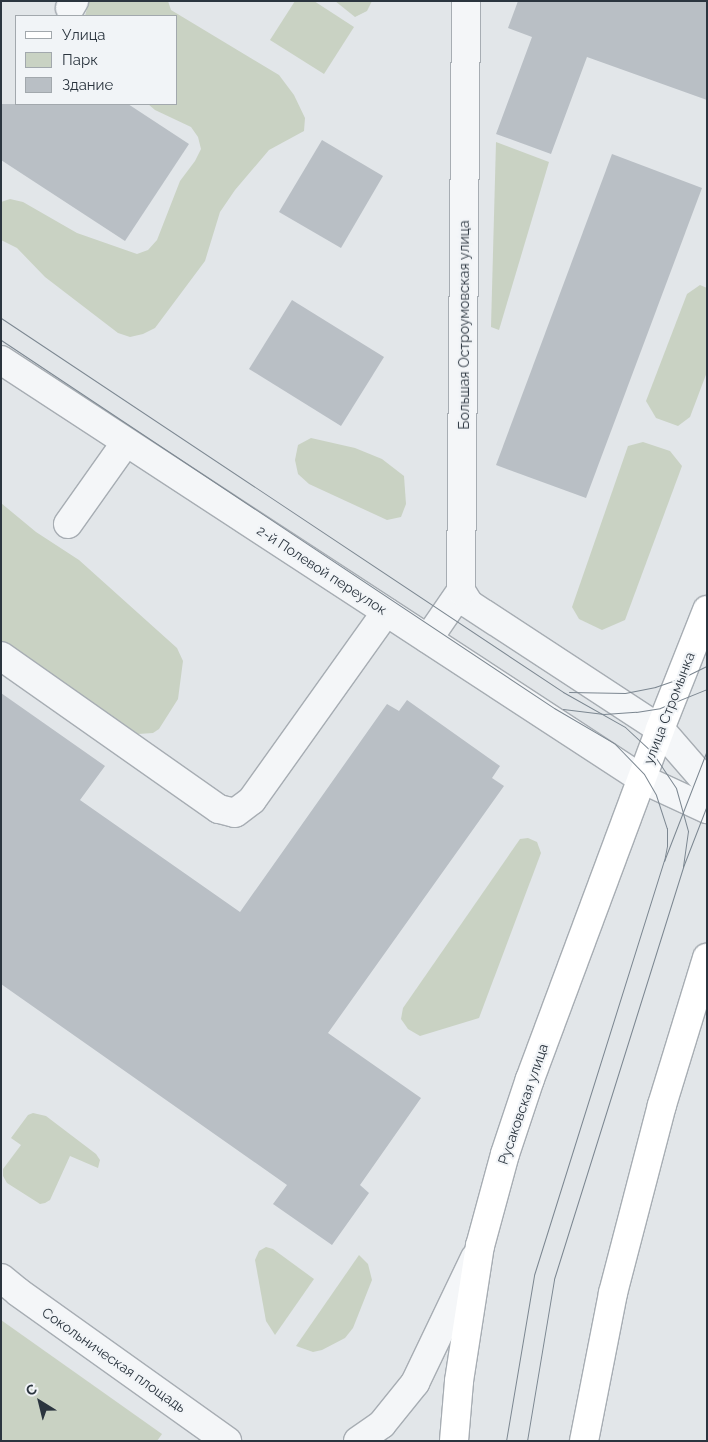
<!DOCTYPE html>
<html>
<head>
<meta charset="utf-8">
<style>
	body { margin:0 }
	#map { position:relative; width:708px; height:1442px; overflow:hidden; background:#e2e6e9; font-family:Raleway,sans-serif }
	div>[style] { position:absolute }
	.green>* { inset:0; background:#c9d2c3 }
	.building>* { inset:0; background:#b9bfc5 }
	.roads { filter:drop-shadow(1px 0 #a7adb3) drop-shadow(-1px 0 #a7adb3) drop-shadow(0 1px #a7adb3) drop-shadow(0 -1px #a7adb3) }
	.minor>* { height:28px; margin:-14px; padding:0 14px; transform-origin:14px; border-radius:14px; background:#f4f6f8 }
	.major>* { height:28px; margin:-14px; padding:0 14px; transform-origin:14px; border-radius:14px; background:#fff }
	.tram>* { height:1px; margin:-0.5px; padding:0 0.5px; transform-origin:0.5px; border-radius:0.5px; background:#7c8791 }
	span { translate:-50% -50%; white-space:nowrap; text-align:center; line-height:1.15; -webkit-text-stroke:4px #f1f4f7; paint-order:stroke }
	.street-label { font-size:14px; color:#2b353f }
	.frame { position:absolute; inset:0; border:2px solid #2b353f; pointer-events:none }
	.legend { position:absolute; left:15px; top:15px; width:162px; height:90px; box-sizing:border-box; background:#f1f4f7; border:1px solid #a2a8ad; margin:0; padding:6px 9px; list-style:none; font-size:15px; color:#2b353f }
	.legend li { display:flex; align-items:center; gap:10px; height:25px }
	.legend b { width:25px; border:1px solid #a2a8ad }
	.north { position:absolute; left:15px; top:1377px; width:50px; height:50px; -webkit-text-stroke:4px #f1f4f7; paint-order:stroke; rotate:324deg; font-size:14px; font-weight:700; line-height:20px; text-align:center; color:#2b353f }
	.north::after { content:''; display:block; margin:auto; width:18px; height:22px; background:#2b353f; clip-path:polygon(50% 0,100% 100%,50% 72%,0 100%) }
</style>
</head>
<body>
<div id="map">
	<div class="green">
		<div style="clip-path:polygon(89px 1px,168px 1px,171px 10px,279px 75px,294px 95px,305px 118px,304px 131px,269px 150px,235px 190px,220px 212px,205px 261px,155px 328px,143px 334px,130px 337px,118px 333px,45px 277px,17px 248px,1px 240px,1px 202px,10px 199px,23px 202px,77px 233px,137px 254px,148px 250px,157px 240px,180px 181px,195px 161px,201px 149px,198px 137px,191px 127px,155px 110px,148px 104px,176px 104px,176px 16px,85px 16px)"></div>
		<div style="clip-path:polygon(295px 1px,314px 1px,354px 27px,324px 74px,270px 40px)"></div>
		<div style="clip-path:polygon(335px 1px,372px 1px,367px 11px,355px 17px)"></div>
		<div style="clip-path:polygon(496px 142px,549px 162px,499px 330px,491px 327px)"></div>
		<div style="clip-path:polygon(700px 285px,707px 288px,707px 372px,690px 417px,678px 426px,656px 418px,646px 401px,687px 294px)"></div>
		<div style="clip-path:polygon(311px 438px,355px 448px,382px 459px,404px 476px,406px 504px,401px 517px,387px 520px,309px 484px,298px 474px,295px 460px,298px 445px)"></div>
		<div style="clip-path:polygon(643px 442px,670px 451px,682px 466px,625px 620px,602px 630px,579px 619px,572px 607px,628px 446px)"></div>
		<div style="clip-path:polygon(1px 503px,36px 532px,79px 560px,177px 648px,183px 661px,178px 699px,159px 729px,153px 733px,138px 734px,118px 724px,1px 648px)"></div>
		<div style="clip-path:polygon(528px 838px,537px 842px,541px 853px,479px 1018px,420px 1036px,408px 1029px,401px 1019px,403px 1008px,520px 839px)"></div>
		<div style="clip-path:polygon(33px 1113px,46px 1116px,96px 1154px,100px 1160px,98px 1168px,70px 1156px,50px 1200px,45px 1203px,40px 1204px,7px 1183px,3px 1176px,3px 1169px,21px 1145px,11px 1138px,28px 1115px)"></div>
		<div style="clip-path:polygon(266px 1247px,273px 1249px,314px 1279px,275px 1335px,266px 1321px,255px 1260px,259px 1251px)"></div>
		<div style="clip-path:polygon(359px 1255px,368px 1264px,372px 1280px,353px 1328px,345px 1338px,322px 1350px,313px 1352px,296px 1346px)"></div>
		<div style="clip-path:polygon(1px 1320px,162px 1434px,157px 1441px,1px 1441px)"></div>
	</div>
	<div class="building">
		<div style="clip-path:polygon(518px 1px,707px 1px,707px 100px,587px 57px,551px 154px,496px 134px,532px 37px,508px 28px)"></div>
		<div style="clip-path:polygon(1px 104px,128px 104px,189px 144px,125px 241px,1px 160px)"></div>
		<div style="clip-path:polygon(322px 140px,383px 176px,341px 248px,279px 212px)"></div>
		<div style="clip-path:polygon(612px 154px,702px 188px,586px 498px,496px 465px)"></div>
		<div style="clip-path:polygon(292px 300px,384px 357px,341px 426px,249px 369px)"></div>
		<div style="clip-path:polygon(1px 693px,105px 766px,80px 800px,240px 912px,387px 704px,399px 711px,407px 700px,500px 766px,492px 778px,504px 786px,328px 1033px,421px 1098px,360px 1185px,369px 1193px,332px 1245px,273px 1204px,287px 1185px,1px 984px)"></div>
	</div>
	<div class="roads">
		<div class="minor">
			<div style="left:70px;top:8px;width:8px;rotate:-60deg"></div>
			<div style="left:1px;top:360px;width:766px;rotate:33.17deg"></div>
			<div style="left:642px;top:779px;width:72px;rotate:24.8deg"></div>
			<div style="left:68px;top:524px;width:100px;rotate:-54.7deg"></div>
			<div style="left:461px;top:591px;width:15px;rotate:58deg"></div>
			<div style="left:469px;top:604px;width:228px;rotate:33.2deg"></div>
			<div style="left:660px;top:729px;width:72px;rotate:49deg"></div>
			<div style="left:428px;top:639px;width:58px;rotate:-55.5deg"></div>
			<div style="left:461px;top:591px;width:590px;rotate:-89.51deg"></div>
			<div style="left:1px;top:656px;width:266px;rotate:35.1deg"></div>
			<div style="left:219px;top:809px;width:16px;rotate:14deg"></div>
			<div style="left:235px;top:813px;width:21px;rotate:-37deg"></div>
			<div style="left:252px;top:800px;width:231px;rotate:-54.5deg"></div>
			<div style="left:1px;top:1278px;width:22px;rotate:39deg"></div>
			<div style="left:18px;top:1292px;width:257px;rotate:35.5deg"></div>
			<div style="left:358px;top:1441px;width:29px;rotate:-35deg"></div>
			<div style="left:382px;top:1424px;width:53px;rotate:-51.2deg"></div>
			<div style="left:415px;top:1383px;width:139px;rotate:-64.4deg"></div>
		</div>
		<div class="major">
			<div style="left:454px;top:1441px;width:60px;rotate:-85.2deg"></div>
			<div style="left:459px;top:1381px;width:137px;rotate:-81.2deg"></div>
			<div style="left:480px;top:1246px;width:95px;rotate:-74.8deg"></div>
			<div style="left:505px;top:1154px;width:79px;rotate:-71.6deg"></div>
			<div style="left:530px;top:1079px;width:373px;rotate:-69.6deg"></div>
			<div style="left:660px;top:729px;width:128px;rotate:-68.4deg"></div>
			<div style="left:584px;top:1441px;width:151px;rotate:-78.9deg"></div>
			<div style="left:613px;top:1293px;width:194px;rotate:-75.4deg"></div>
			<div style="left:662px;top:1105px;width:154px;rotate:-73deg"></div>
		</div>
	</div>
	<div class="tram">
		<div style="left:1px;top:318px;width:675px;rotate:33.64deg"></div>
		<div style="left:563px;top:692px;width:71px;rotate:29.4deg"></div>
		<div style="left:625px;top:727px;width:37px;rotate:43deg"></div>
		<div style="left:652px;top:752px;width:43px;rotate:56.3deg"></div>
		<div style="left:676px;top:788px;width:45px;rotate:74.4deg"></div>
		<div style="left:688px;top:831px;width:36px;rotate:98deg"></div>
		<div style="left:1px;top:340px;width:664px;rotate:33.64deg"></div>
		<div style="left:554px;top:708px;width:69px;rotate:30.3deg"></div>
		<div style="left:614px;top:743px;width:43px;rotate:45.9deg"></div>
		<div style="left:644px;top:774px;width:24px;rotate:60deg"></div>
		<div style="left:656px;top:795px;width:35px;rotate:72deg"></div>
		<div style="left:667px;top:828px;width:18px;rotate:90deg"></div>
		<div style="left:667px;top:846px;width:15px;rotate:101deg"></div>
		<div style="left:569px;top:692px;width:56px;rotate:1deg"></div>
		<div style="left:625px;top:693px;width:31px;rotate:-11deg"></div>
		<div style="left:655px;top:687px;width:31px;rotate:-19deg"></div>
		<div style="left:684px;top:677px;width:25px;rotate:-26deg"></div>
		<div style="left:563px;top:709px;width:41px;rotate:7deg"></div>
		<div style="left:604px;top:714px;width:32px;rotate:-4deg"></div>
		<div style="left:636px;top:712px;width:24px;rotate:-9deg"></div>
		<div style="left:660px;top:708px;width:51px;rotate:-22deg"></div>
		<div style="left:506px;top:1441px;width:168px;rotate:-80.4deg"></div>
		<div style="left:534px;top:1275px;width:434px;rotate:-72.6deg"></div>
		<div style="left:664px;top:861px;width:119px;rotate:-68.8deg"></div>
		<div style="left:527px;top:1441px;width:164px;rotate:-80.5deg"></div>
		<div style="left:554px;top:1279px;width:432px;rotate:-72.6deg"></div>
		<div style="left:683px;top:867px;width:66px;rotate:-68.8deg"></div>
	</div>
	<div class="street-label">
		<span style="left:464px;top:325px;rotate:-90deg">Большая Остроумовская улица</span>
		<span style="left:322px;top:570px;rotate:33deg">2-й Полевой переулок</span>
		<span style="left:669px;top:708px;rotate:-69deg">улица Стромынка</span>
		<span style="left:523px;top:1104px;rotate:-71deg">Русаковская улица</span>
		<span style="left:114px;top:1360px;rotate:35deg">Сокольническая площадь</span>
	</div>
	<div class="frame"></div>
	<ul class="legend">
	<li><b style="height:6px;background:#fff"></b>Улица</li>
	<li><b style="height:14px;background:#c9d2c3"></b>Парк</li>
	<li><b style="height:14px;background:#b9bfc5"></b>Здание</li>
	</ul>
	<div class="north">С</div>
</div>
</body>
</html>
